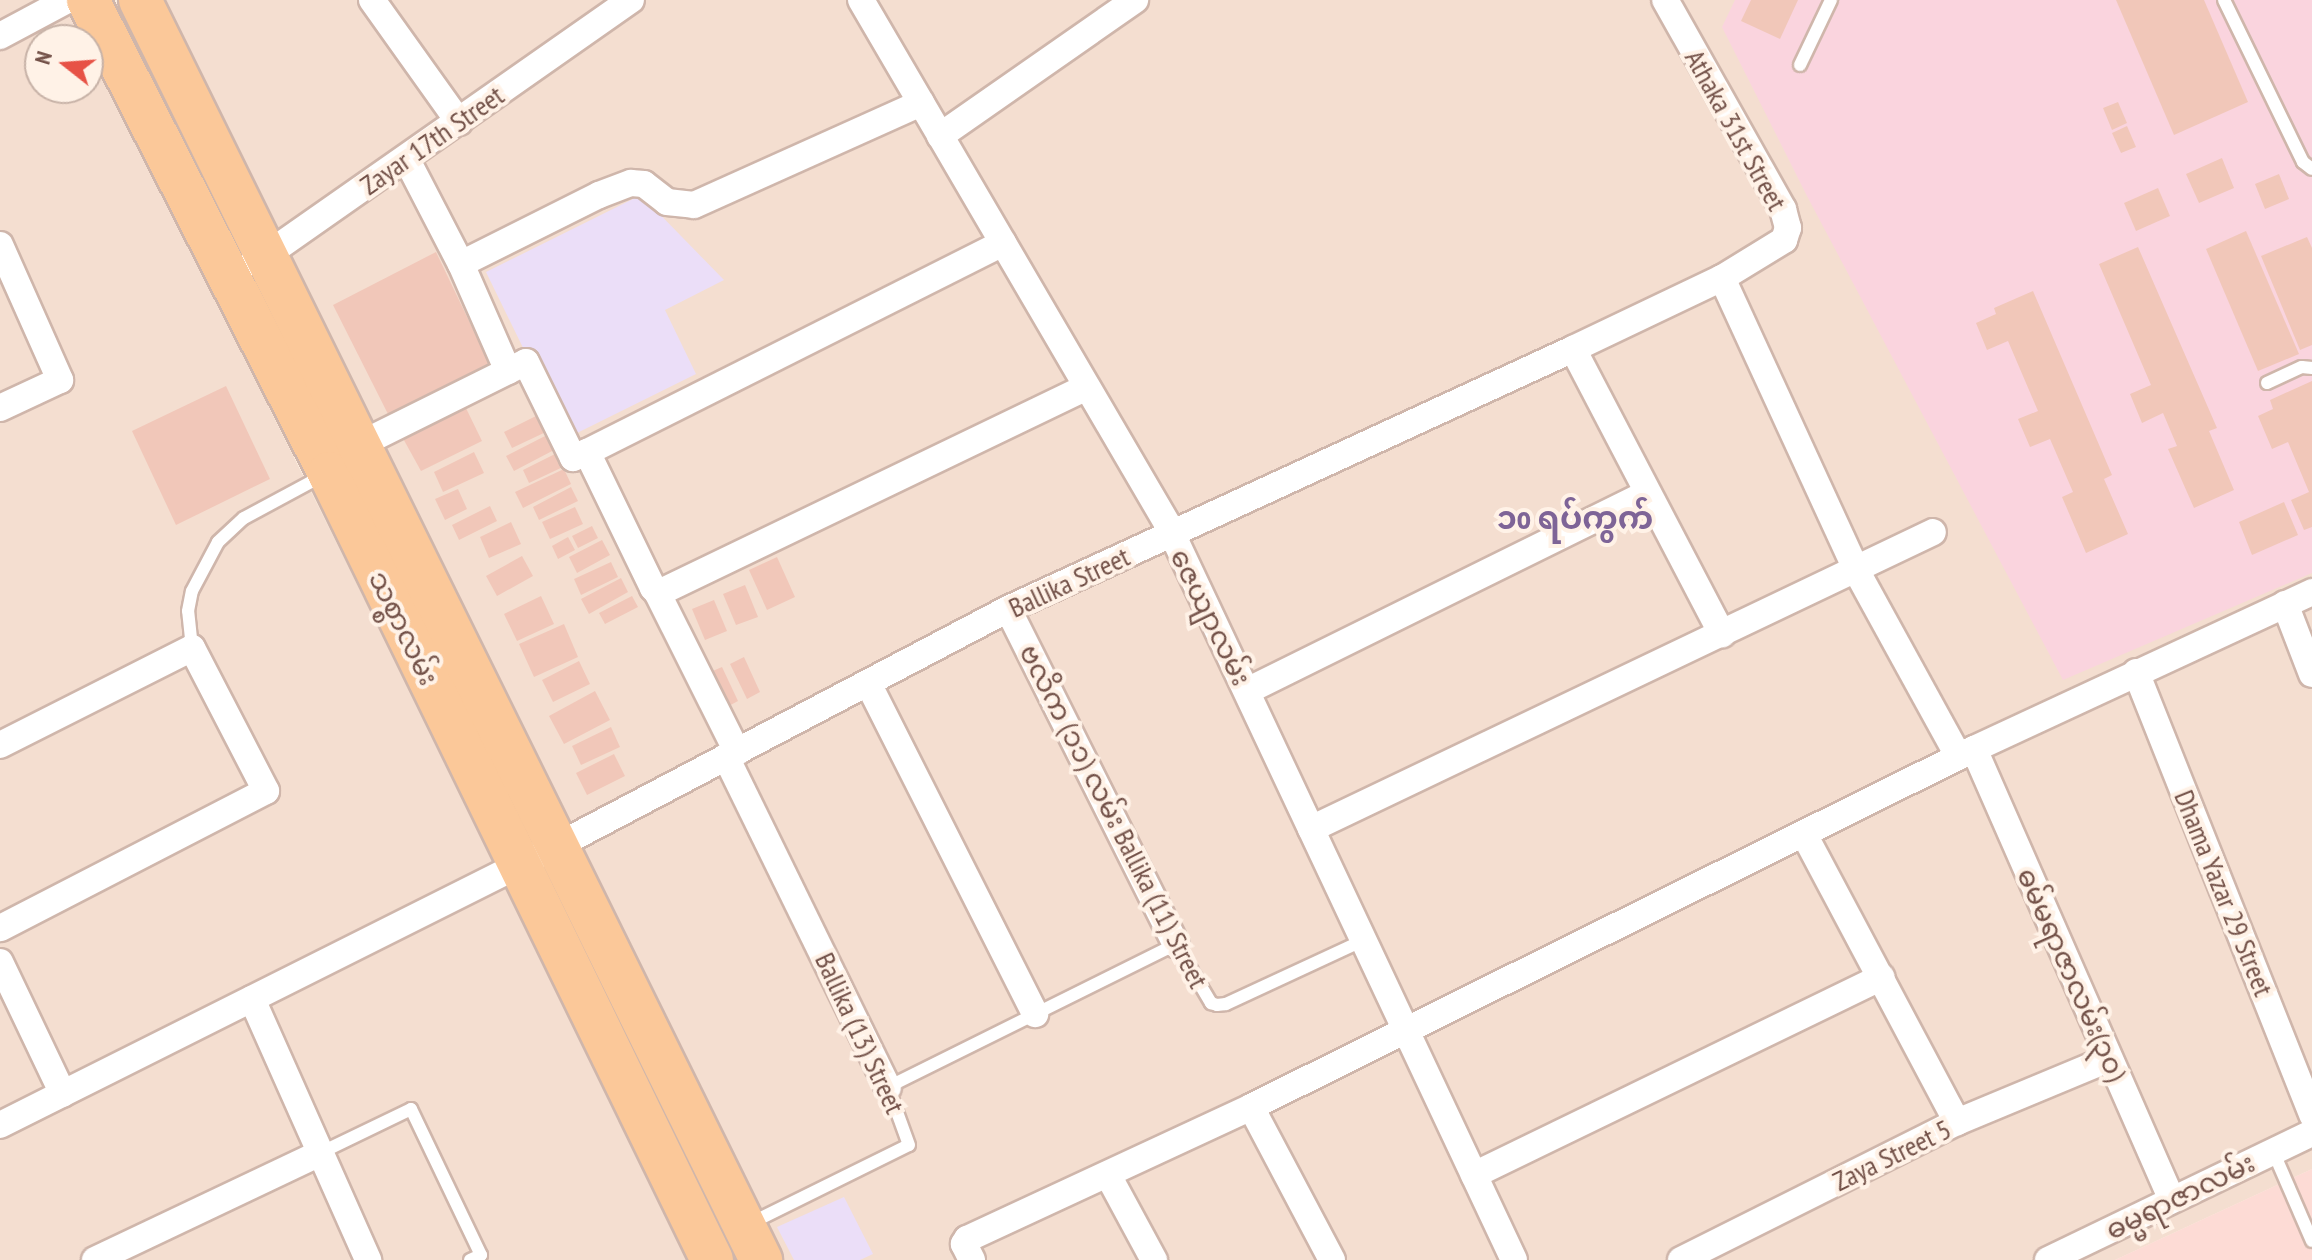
<!DOCTYPE html>
<html>
<head>
<meta charset="utf-8">
<style>
	body { margin:0 }
	#map { position:relative; width:2312px; height:1260px; overflow:hidden; background:#fceee1; font-family:"PT Sans Narrow","Noto Sans Myanmar",sans-serif }
	div>[style] { position:absolute }
	.residential>* { inset:0; background:#f4ded0 }
	.commercial>* { inset:0; background:#fddbd5 }
	.education>* { inset:0; background:#ebdef8 }
	.medical>* { inset:0; background:#fad4de }
	.building>* { inset:0; background:#f1c7b9 }
	.roads { filter:drop-shadow(2px 0 #cfb6ab) drop-shadow(-2px 0 #cfb6ab) drop-shadow(0 2px #cfb6ab) drop-shadow(0 -2px #cfb6ab) }
	.service>* { height:12px; margin:-6px; padding:0 6px; transform-origin:6px; border-radius:6px; background:#fff }
	.minor>* { height:26px; margin:-13px; padding:0 13px; transform-origin:13px; border-radius:13px; background:#fff }
	.primary>* { height:42px; margin:-21px; padding:0 21px; transform-origin:21px; border-radius:21px; background:#fbc899 }
	span { translate:-50% -50%; white-space:nowrap; text-align:center; line-height:1.15; -webkit-text-stroke:8px #fff2e7; paint-order:stroke }
	.street-label { font-size:28px; color:#735148 }
	.quarter-label { font-size:32px; color:#7e6497; font-weight:700 }
	.north { position:absolute; left:24px; top:24px; width:80px; height:80px; box-sizing:border-box; background:#fff2e7; border:2px solid #c7b2a7; border-radius:50%; rotate:287deg; font-size:22px; font-weight:700; line-height:32px; text-align:center; color:#735148 }
	.north::after { content:''; display:block; margin:auto; width:28px; height:36px; background:#e75246; clip-path:polygon(50% 0,100% 100%,50% 72%,0 100%) }
</style>
</head>
<body>
<div id="map">
	<div class="residential">
		<div style="clip-path:polygon(0 0,67px 0,87px 40px,40px 40px,40px 88px,88px 88px,88px 43px,693px 1260px,0 1260px)"></div>
		<div style="clip-path:polygon(157px 0,2312px 0,2312px 1169px,2115px 1260px,773px 1260px)"></div>
	</div>
	<div class="commercial">
		<div style="clip-path:polygon(2312px 1169px,2312px 1260px,2115px 1260px)"></div>
	</div>
	<div class="education">
		<div style="clip-path:polygon(641px 195px,724px 280px,665px 310px,696px 374px,567px 438px,486px 272px)"></div>
		<div style="clip-path:polygon(844px 1197px,873px 1254px,860px 1260px,794px 1260px,777px 1227px)"></div>
	</div>
	<div class="medical">
		<div style="clip-path:polygon(1735px 0,2312px 0,2312px 573px,2063px 680px,1807px 196px,1722px 27px)"></div>
	</div>
	<div class="building">
		<div style="clip-path:polygon(1751px 0,1798px 0,1780px 39px,1741px 21px)"></div>
		<div style="clip-path:polygon(2116px 0,2204px 0,2248px 102px,2174px 135px)"></div>
		<div style="clip-path:polygon(2118px 102px,2127px 123px,2112px 130px,2103px 108px)"></div>
		<div style="clip-path:polygon(2127px 126px,2136px 147px,2121px 153px,2112px 133px)"></div>
		<div style="clip-path:polygon(2222px 158px,2234px 188px,2199px 203px,2186px 174px)"></div>
		<div style="clip-path:polygon(2279px 174px,2289px 199px,2265px 209px,2255px 184px)"></div>
		<div style="clip-path:polygon(2158px 188px,2170px 216px,2136px 231px,2124px 203px)"></div>
		<div style="clip-path:polygon(2246px 231px,2299px 354px,2258px 371px,2206px 249px)"></div>
		<div style="clip-path:polygon(2307px 237px,2312px 248px,2312px 345px,2300px 350px,2261px 256px)"></div>
		<div style="clip-path:polygon(2138px 247px,2217px 428px,2209px 431px,2234px 490px,2194px 508px,2168px 449px,2177px 446px,2163px 413px,2142px 423px,2130px 394px,2151px 385px,2099px 264px)"></div>
		<div style="clip-path:polygon(436px 252px,492px 369px,390px 418px,333px 305px)"></div>
		<div style="clip-path:polygon(2033px 291px,2112px 475px,2104px 479px,2128px 534px,2086px 553px,2062px 497px,2073px 492px,2050px 439px,2030px 447px,2018px 419px,2038px 411px,2008px 341px,1987px 350px,1976px 323px,1996px 314px,1994px 308px)"></div>
		<div style="clip-path:polygon(2312px 381px,2312px 527px,2304px 530px,2291px 500px,2309px 492px,2288px 442px,2272px 449px,2258px 416px,2273px 409px,2270px 400px)"></div>
		<div style="clip-path:polygon(226px 386px,270px 479px,176px 525px,132px 431px)"></div>
		<div style="clip-path:polygon(463px 402px,482px 441px,421px 471px,400px 433px)"></div>
		<div style="clip-path:polygon(540px 414px,548px 431px,512px 448px,504px 432px)"></div>
		<div style="clip-path:polygon(547px 435px,554px 450px,514px 471px,506px 456px)"></div>
		<div style="clip-path:polygon(474px 452px,484px 473px,443px 492px,434px 472px)"></div>
		<div style="clip-path:polygon(559px 452px,565px 466px,529px 483px,523px 470px)"></div>
		<div style="clip-path:polygon(564px 469px,571px 484px,523px 508px,515px 492px)"></div>
		<div style="clip-path:polygon(571px 487px,578px 501px,539px 520px,533px 507px)"></div>
		<div style="clip-path:polygon(458px 489px,467px 509px,445px 520px,435px 499px)"></div>
		<div style="clip-path:polygon(2284px 502px,2298px 535px,2252px 555px,2239px 522px)"></div>
		<div style="clip-path:polygon(490px 506px,497px 521px,459px 540px,452px 525px)"></div>
		<div style="clip-path:polygon(575px 507px,583px 524px,550px 539px,542px 522px)"></div>
		<div style="clip-path:polygon(511px 522px,521px 544px,489px 558px,480px 537px)"></div>
		<div style="clip-path:polygon(592px 526px,598px 538px,578px 548px,572px 536px)"></div>
		<div style="clip-path:polygon(568px 537px,575px 550px,558px 559px,552px 546px)"></div>
		<div style="clip-path:polygon(602px 540px,610px 555px,577px 573px,569px 557px)"></div>
		<div style="clip-path:polygon(522px 556px,533px 576px,497px 596px,486px 576px)"></div>
		<div style="clip-path:polygon(777px 557px,795px 597px,767px 610px,749px 570px)"></div>
		<div style="clip-path:polygon(611px 562px,618px 577px,581px 595px,574px 579px)"></div>
		<div style="clip-path:polygon(621px 578px,628px 592px,589px 614px,581px 599px)"></div>
		<div style="clip-path:polygon(745px 585px,758px 617px,736px 625px,723px 594px)"></div>
		<div style="clip-path:polygon(541px 596px,554px 624px,517px 641px,504px 614px)"></div>
		<div style="clip-path:polygon(632px 596px,638px 607px,605px 624px,599px 613px)"></div>
		<div style="clip-path:polygon(714px 600px,727px 631px,705px 640px,692px 609px)"></div>
		<div style="clip-path:polygon(564px 624px,578px 657px,534px 677px,519px 644px)"></div>
		<div style="clip-path:polygon(744px 657px,760px 692px,747px 699px,730px 664px)"></div>
		<div style="clip-path:polygon(579px 661px,590px 684px,553px 702px,542px 680px)"></div>
		<div style="clip-path:polygon(722px 667px,738px 701px,725px 708px,708px 673px)"></div>
		<div style="clip-path:polygon(595px 691px,610px 720px,564px 744px,549px 716px)"></div>
		<div style="clip-path:polygon(611px 727px,620px 747px,581px 765px,572px 746px)"></div>
		<div style="clip-path:polygon(614px 754px,625px 776px,587px 795px,576px 773px)"></div>
	</div>
	<div class="roads">
		<div class="service">
			<div style="left:2224px;top:0;width:180px;rotate:64deg"></div>
			<div style="left:2303px;top:162px;width:11px;rotate:38deg"></div>
			<div style="left:1800px;top:65px;width:72px;rotate:-64.5deg"></div>
			<div style="left:2267px;top:383px;width:38px;rotate:-25deg"></div>
			<div style="left:2302px;top:367px;width:10px;rotate:6deg"></div>
			<div style="left:192px;top:648px;width:37px;rotate:-96deg"></div>
			<div style="left:188px;top:611px;width:20px;rotate:-79deg"></div>
			<div style="left:192px;top:591px;width:55px;rotate:-62deg"></div>
			<div style="left:218px;top:542px;width:35px;rotate:-43deg"></div>
			<div style="left:244px;top:518px;width:89px;rotate:-28.3deg"></div>
			<div style="left:2273px;top:1151px;width:98px;rotate:66.6deg"></div>
			<div style="left:320px;top:1153px;width:101px;rotate:-25.8deg"></div>
			<div style="left:411px;top:1109px;width:162px;rotate:64.4deg"></div>
			<div style="left:481px;top:1255px;width:12px;rotate:156deg"></div>
			<div style="left:749px;top:1224px;width:178px;rotate:-26.3deg"></div>
			<div style="left:909px;top:1145px;width:62px;rotate:-109.9deg"></div>
			<div style="left:888px;top:1087px;width:322px;rotate:-26.4deg"></div>
			<div style="left:1176px;top:944px;width:69px;rotate:59.3deg"></div>
			<div style="left:1211px;top:1003px;width:6px;rotate:18deg"></div>
			<div style="left:1217px;top:1005px;width:9px;rotate:-6deg"></div>
			<div style="left:1226px;top:1004px;width:150px;rotate:-24.9deg"></div>
		</div>
		<div class="minor">
			<div style="left:372px;top:0;width:150px;rotate:54.5deg"></div>
			<div style="left:861px;top:0;width:608px;rotate:59.68deg"></div>
			<div style="left:1168px;top:525px;width:812px;rotate:64.79deg"></div>
			<div style="left:0;top:36px;width:76px;rotate:-28.2deg"></div>
			<div style="left:940px;top:136px;width:238px;rotate:-34.9deg"></div>
			<div style="left:406px;top:158px;width:119px;rotate:62.6deg"></div>
			<div style="left:461px;top:264px;width:117px;rotate:66.3deg"></div>
			<div style="left:1003px;top:243px;width:466px;rotate:153.3deg"></div>
			<div style="left:587px;top:452px;width:151px;rotate:64.1deg"></div>
			<div style="left:653px;top:588px;width:6px;rotate:45deg"></div>
			<div style="left:657px;top:592px;width:8px;rotate:-14deg"></div>
			<div style="left:665px;top:590px;width:468px;rotate:-25.7deg"></div>
			<div style="left:0;top:245px;width:148px;rotate:66deg"></div>
			<div style="left:60px;top:380px;width:66px;rotate:155deg"></div>
			<div style="left:253px;top:262px;width:17px;rotate:-28deg"></div>
			<div style="left:268px;top:254px;width:443px;rotate:-35deg"></div>
			<div style="left:461px;top:264px;width:154px;rotate:-26.6deg"></div>
			<div style="left:599px;top:195px;width:34px;rotate:-21deg"></div>
			<div style="left:631px;top:183px;width:13px;rotate:4deg"></div>
			<div style="left:644px;top:184px;width:29px;rotate:38deg"></div>
			<div style="left:667px;top:202px;width:27px;rotate:6deg"></div>
			<div style="left:694px;top:205px;width:249px;rotate:-24.2deg"></div>
			<div style="left:1722px;top:278px;width:321px;rotate:65.3deg"></div>
			<div style="left:1856px;top:570px;width:213px;rotate:61.2deg"></div>
			<div style="left:1573px;top:349px;width:322px;rotate:62.4deg"></div>
			<div style="left:361px;top:444px;width:184px;rotate:-26.4deg"></div>
			<div style="left:526px;top:362px;width:107px;rotate:63.9deg"></div>
			<div style="left:573px;top:458px;width:15px;rotate:-23deg"></div>
			<div style="left:657px;top:592px;width:179px;rotate:63.4deg"></div>
			<div style="left:2285px;top:604px;width:75px;rotate:68.9deg"></div>
			<div style="left:1008px;top:609px;width:375px;rotate:63.4deg"></div>
			<div style="left:2136px;top:672px;width:477px;rotate:68.3deg"></div>
			<div style="left:868px;top:683px;width:371px;rotate:63.2deg"></div>
			<div style="left:1247px;top:691px;width:446px;rotate:-26.3deg"></div>
			<div style="left:0;top:745px;width:215px;rotate:-26.8deg"></div>
			<div style="left:192px;top:648px;width:161px;rotate:62.6deg"></div>
			<div style="left:266px;top:791px;width:299px;rotate:152.7deg"></div>
			<div style="left:1974px;top:749px;width:490px;rotate:66.3deg"></div>
			<div style="left:726px;top:757px;width:368px;rotate:63.9deg"></div>
			<div style="left:1311px;top:829px;width:689px;rotate:-25.52deg"></div>
			<div style="left:1805px;top:836px;width:324px;rotate:62deg"></div>
			<div style="left:0;top:962px;width:146px;rotate:64.5deg"></div>
			<div style="left:252px;top:999px;width:286px;rotate:66deg"></div>
			<div style="left:1251px;top:1107px;width:173px;rotate:62.1deg"></div>
			<div style="left:0;top:1125px;width:623px;rotate:-26.61deg"></div>
			<div style="left:557px;top:846px;width:509px;rotate:-27.72deg"></div>
			<div style="left:1008px;top:609px;width:622px;rotate:-24.71deg"></div>
			<div style="left:1573px;top:349px;width:165px;rotate:-25.5deg"></div>
			<div style="left:1722px;top:278px;width:73px;rotate:-31.5deg"></div>
			<div style="left:1784px;top:240px;width:13px;rotate:-72deg"></div>
			<div style="left:1788px;top:228px;width:20px;rotate:-105deg"></div>
			<div style="left:1783px;top:209px;width:240px;rotate:-119.4deg"></div>
			<div style="left:1108px;top:1175px;width:97px;rotate:61.6deg"></div>
			<div style="left:1474px;top:1175px;width:453px;rotate:-25.9deg"></div>
			<div style="left:95px;top:1260px;width:249px;rotate:-25.4deg"></div>
			<div style="left:972px;top:1260px;width:18px;rotate:-117deg"></div>
			<div style="left:964px;top:1244px;width:6px;rotate:-59deg"></div>
			<div style="left:967px;top:1239px;width:313px;rotate:-24.9deg"></div>
			<div style="left:1251px;top:1107px;width:807px;rotate:-26.34deg"></div>
			<div style="left:1974px;top:749px;width:373px;rotate:-24.9deg"></div>
			<div style="left:1681px;top:1260px;width:309px;rotate:-26.6deg"></div>
			<div style="left:1957px;top:1122px;width:164px;rotate:-22.6deg"></div>
			<div style="left:2048px;top:1260px;width:293px;rotate:-25.7deg"></div>
		</div>
		<div class="primary">
			<div style="left:88px;top:0;width:531px;rotate:63deg"></div>
			<div style="left:329px;top:473px;width:875px;rotate:64.05deg"></div>
			<div style="left:140px;top:0;width:1405px;rotate:63.76deg"></div>
		</div>
	</div>
	<div class="street-label">
		<span style="left:1736px;top:130px;rotate:61deg">Athaka 31st Street</span>
		<span style="left:432px;top:140px;rotate:-35deg">Zayar 17th Street</span>
		<span style="left:1069px;top:582px;rotate:-25deg">Ballika Street</span>
		<span style="left:1211px;top:617px;rotate:64deg">ဇေယျာလမ်း</span>
		<span style="left:404px;top:628px;rotate:64deg">သစ္စာလမ်း</span>
		<span style="left:1114px;top:816px;rotate:63deg">ဗလိက (၁၁) လမ်း Ballika (11) Street</span>
		<span style="left:2224px;top:893px;rotate:68deg">Dhama Yazar 29 Street</span>
		<span style="left:2072px;top:974px;rotate:66deg">ဓမ်မရာဇာလမ်း(၃၀)</span>
		<span style="left:860px;top:1033px;rotate:65deg">Ballika (13) Street</span>
		<span style="left:1892px;top:1155px;rotate:-26deg">Zaya Street 5</span>
		<span style="left:2180px;top:1196px;rotate:-26deg">ဓမ္မရာဇာလမ်း</span>
	</div>
	<div class="quarter-label">
		<span style="left:1575px;top:517px">၁o ရပ်ကွက်</span>
	</div>
	<div class="north">N</div>
</div>
</body>
</html>
